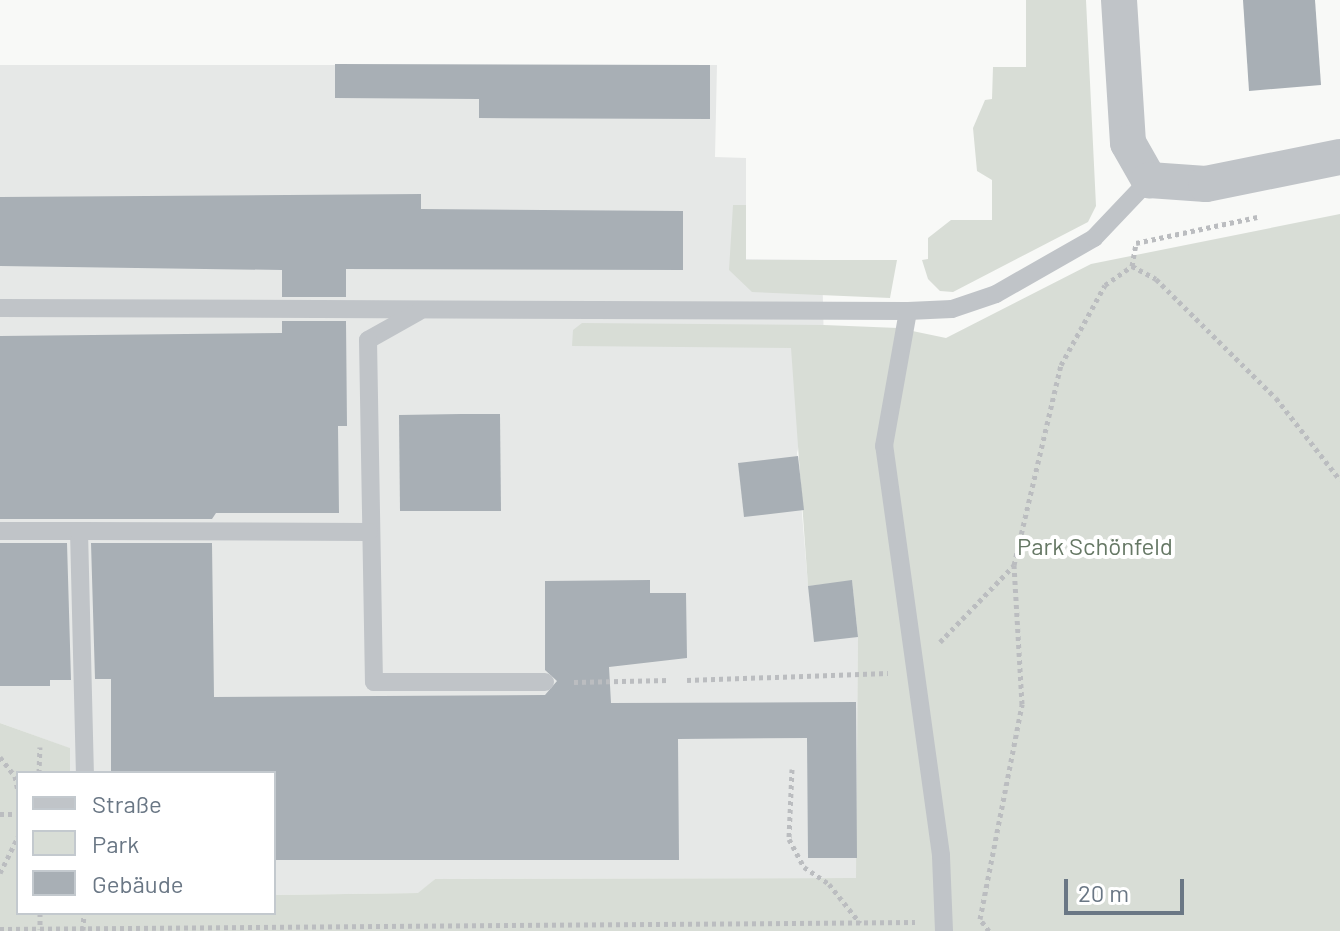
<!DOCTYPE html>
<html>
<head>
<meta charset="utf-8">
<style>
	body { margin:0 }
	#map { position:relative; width:1340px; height:931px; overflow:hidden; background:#f8f9f7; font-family:Barlow,sans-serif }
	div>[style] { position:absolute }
	.built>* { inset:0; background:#e6e8e7 }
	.green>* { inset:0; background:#d8ddd6 }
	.building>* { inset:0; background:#a8afb5 }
	.path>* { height:5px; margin-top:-2.5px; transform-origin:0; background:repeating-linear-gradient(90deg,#bbbdc0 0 4px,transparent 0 8px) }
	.lane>* { height:18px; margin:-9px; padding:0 9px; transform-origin:9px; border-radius:9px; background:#c0c4c8 }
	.street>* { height:36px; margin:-18px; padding:0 18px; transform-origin:18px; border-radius:18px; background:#c0c4c8 }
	span { translate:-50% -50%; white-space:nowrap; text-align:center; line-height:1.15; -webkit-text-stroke:8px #fff; paint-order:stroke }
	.park-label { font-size:24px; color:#667865 }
	.legend { position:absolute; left:16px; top:771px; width:260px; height:144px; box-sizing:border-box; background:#fff; border:2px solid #c3c9ce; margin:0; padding:10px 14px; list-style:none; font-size:24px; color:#6a7785 }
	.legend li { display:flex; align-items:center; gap:16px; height:40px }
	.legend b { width:40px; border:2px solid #c3c9ce }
	.scale { position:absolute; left:1064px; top:879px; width:120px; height:36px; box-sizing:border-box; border:4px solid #6a7785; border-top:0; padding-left:10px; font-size:24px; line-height:28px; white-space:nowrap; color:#6a7785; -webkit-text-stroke:6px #fff; paint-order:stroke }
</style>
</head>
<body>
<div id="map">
	<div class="built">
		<div style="clip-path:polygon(0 65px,717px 65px,715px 157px,746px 158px,746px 259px,822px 260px,824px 348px,797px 453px,808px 585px,852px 580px,858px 637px,857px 878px,435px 879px,419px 893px,274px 895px,274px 773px,70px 773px,69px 748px,0 723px)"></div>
	</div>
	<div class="green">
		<div style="clip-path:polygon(1026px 0,1086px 0,1096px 206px,1088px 222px,953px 292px,940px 291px,928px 279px,922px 260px,928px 259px,928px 238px,951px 220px,992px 220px,992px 180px,977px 171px,973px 128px,985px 100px,992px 99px,993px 67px,1026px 67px)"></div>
		<div style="clip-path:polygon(733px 205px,746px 205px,746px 260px,897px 260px,890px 298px,752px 292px,729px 270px)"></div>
		<div style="clip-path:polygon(1340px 214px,1340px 931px,0 931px,0 723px,70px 748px,70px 773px,18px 773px,18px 913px,274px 913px,274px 895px,418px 893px,435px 879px,856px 878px,858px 637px,852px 581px,808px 586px,791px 348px,572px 346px,573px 330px,582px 323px,824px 325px,898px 328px,946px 338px,1091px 264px)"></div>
	</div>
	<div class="building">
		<div style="clip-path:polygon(1243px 0,1315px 0,1321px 85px,1249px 91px)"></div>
		<div style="clip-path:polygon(335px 64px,710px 65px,710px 119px,479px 118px,479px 99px,335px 98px)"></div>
		<div style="clip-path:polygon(421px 194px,421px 209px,683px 211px,683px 270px,346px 269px,346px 297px,282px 297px,282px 270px,0 266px,0 197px)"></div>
		<div style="clip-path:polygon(282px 321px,346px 321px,347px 426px,338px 426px,339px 513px,216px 513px,212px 519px,0 519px,0 336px,282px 333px)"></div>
		<div style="clip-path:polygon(461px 414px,500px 414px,501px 511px,400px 511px,399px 415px)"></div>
		<div style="clip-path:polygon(798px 456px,804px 510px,744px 517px,738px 463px)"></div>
		<div style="clip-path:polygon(0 543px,67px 543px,71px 680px,50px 680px,50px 686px,0 686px)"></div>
		<div style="clip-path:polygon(91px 543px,212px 543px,214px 697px,545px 695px,557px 681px,545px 670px,545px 581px,650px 580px,650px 593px,686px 593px,687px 658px,609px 667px,611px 703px,856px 702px,857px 858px,808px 858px,807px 738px,678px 739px,679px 860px,274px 860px,274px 773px,111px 773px,111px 679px,95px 679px)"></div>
		<div style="clip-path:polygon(852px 580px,858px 637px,814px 642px,808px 586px)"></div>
	</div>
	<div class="path">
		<div style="left:1136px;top:243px;width:124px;rotate:-12.1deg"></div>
		<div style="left:1132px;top:266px;width:23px;rotate:-80deg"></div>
		<div style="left:940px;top:642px;width:107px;rotate:-46.1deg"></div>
		<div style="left:687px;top:680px;width:201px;rotate:-2deg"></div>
		<div style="left:574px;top:682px;width:95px;rotate:-1.2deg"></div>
		<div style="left:0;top:757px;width:24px;rotate:52deg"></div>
		<div style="left:15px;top:776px;width:16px;rotate:79deg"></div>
		<div style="left:792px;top:769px;width:70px;rotate:92.5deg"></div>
		<div style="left:789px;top:839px;width:32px;rotate:62deg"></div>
		<div style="left:804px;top:867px;width:30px;rotate:34deg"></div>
		<div style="left:829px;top:884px;width:50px;rotate:51.5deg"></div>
		<div style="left:39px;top:773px;width:26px;rotate:-88deg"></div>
		<div style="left:0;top:814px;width:18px"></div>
		<div style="left:0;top:873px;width:40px;rotate:-63.4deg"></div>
		<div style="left:40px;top:913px;width:16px;rotate:90deg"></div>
		<div style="left:0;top:929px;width:915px;rotate:-0.44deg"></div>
		<div style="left:83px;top:930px;width:17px;rotate:-87deg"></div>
		<div style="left:989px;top:931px;width:15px;rotate:-127deg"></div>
		<div style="left:980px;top:919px;width:219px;rotate:-78.9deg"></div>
		<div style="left:1022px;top:704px;width:139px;rotate:-93.3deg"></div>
		<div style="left:1014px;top:565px;width:205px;rotate:-76.8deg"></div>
		<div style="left:1061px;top:365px;width:91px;rotate:-61.2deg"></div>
		<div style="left:1105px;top:285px;width:33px;rotate:-35deg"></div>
		<div style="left:1132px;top:266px;width:27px;rotate:28deg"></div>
		<div style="left:1156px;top:279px;width:169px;rotate:44.8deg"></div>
		<div style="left:1276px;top:398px;width:104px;rotate:52deg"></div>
	</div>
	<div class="lane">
		<div style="left:0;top:308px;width:908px;rotate:0.19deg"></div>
		<div style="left:418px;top:312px;width:57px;rotate:150.8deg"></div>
		<div style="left:368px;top:340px;width:342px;rotate:89deg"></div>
		<div style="left:374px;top:682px;width:171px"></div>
		<div style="left:0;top:531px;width:79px"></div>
		<div style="left:79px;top:531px;width:242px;rotate:88.6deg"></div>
		<div style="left:79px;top:531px;width:290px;rotate:0.2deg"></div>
		<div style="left:944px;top:931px;width:76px;rotate:-92.3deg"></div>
		<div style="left:941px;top:855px;width:413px;rotate:-97.9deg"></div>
		<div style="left:884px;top:446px;width:137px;rotate:-79.9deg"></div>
		<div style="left:908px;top:311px;width:44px;rotate:-2.6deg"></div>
		<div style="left:952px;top:309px;width:46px;rotate:-18.8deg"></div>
		<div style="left:996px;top:294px;width:113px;rotate:-29.7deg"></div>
		<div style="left:1094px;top:238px;width:80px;rotate:-46.5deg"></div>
	</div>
	<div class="street">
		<div style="left:1119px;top:0;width:143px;rotate:86.4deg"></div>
		<div style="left:1128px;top:143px;width:43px;rotate:60.4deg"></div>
		<div style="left:1149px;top:180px;width:57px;rotate:4deg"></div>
		<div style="left:1206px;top:184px;width:137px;rotate:-11.4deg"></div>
	</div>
	<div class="park-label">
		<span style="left:1095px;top:546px">Park Schönfeld</span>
	</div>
	<ul class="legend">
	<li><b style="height:10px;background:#c0c4c8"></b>Straße</li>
	<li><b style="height:22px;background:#d8ddd6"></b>Park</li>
	<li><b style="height:22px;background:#a8afb5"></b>Gebäude</li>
	</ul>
	<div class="scale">20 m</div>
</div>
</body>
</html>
